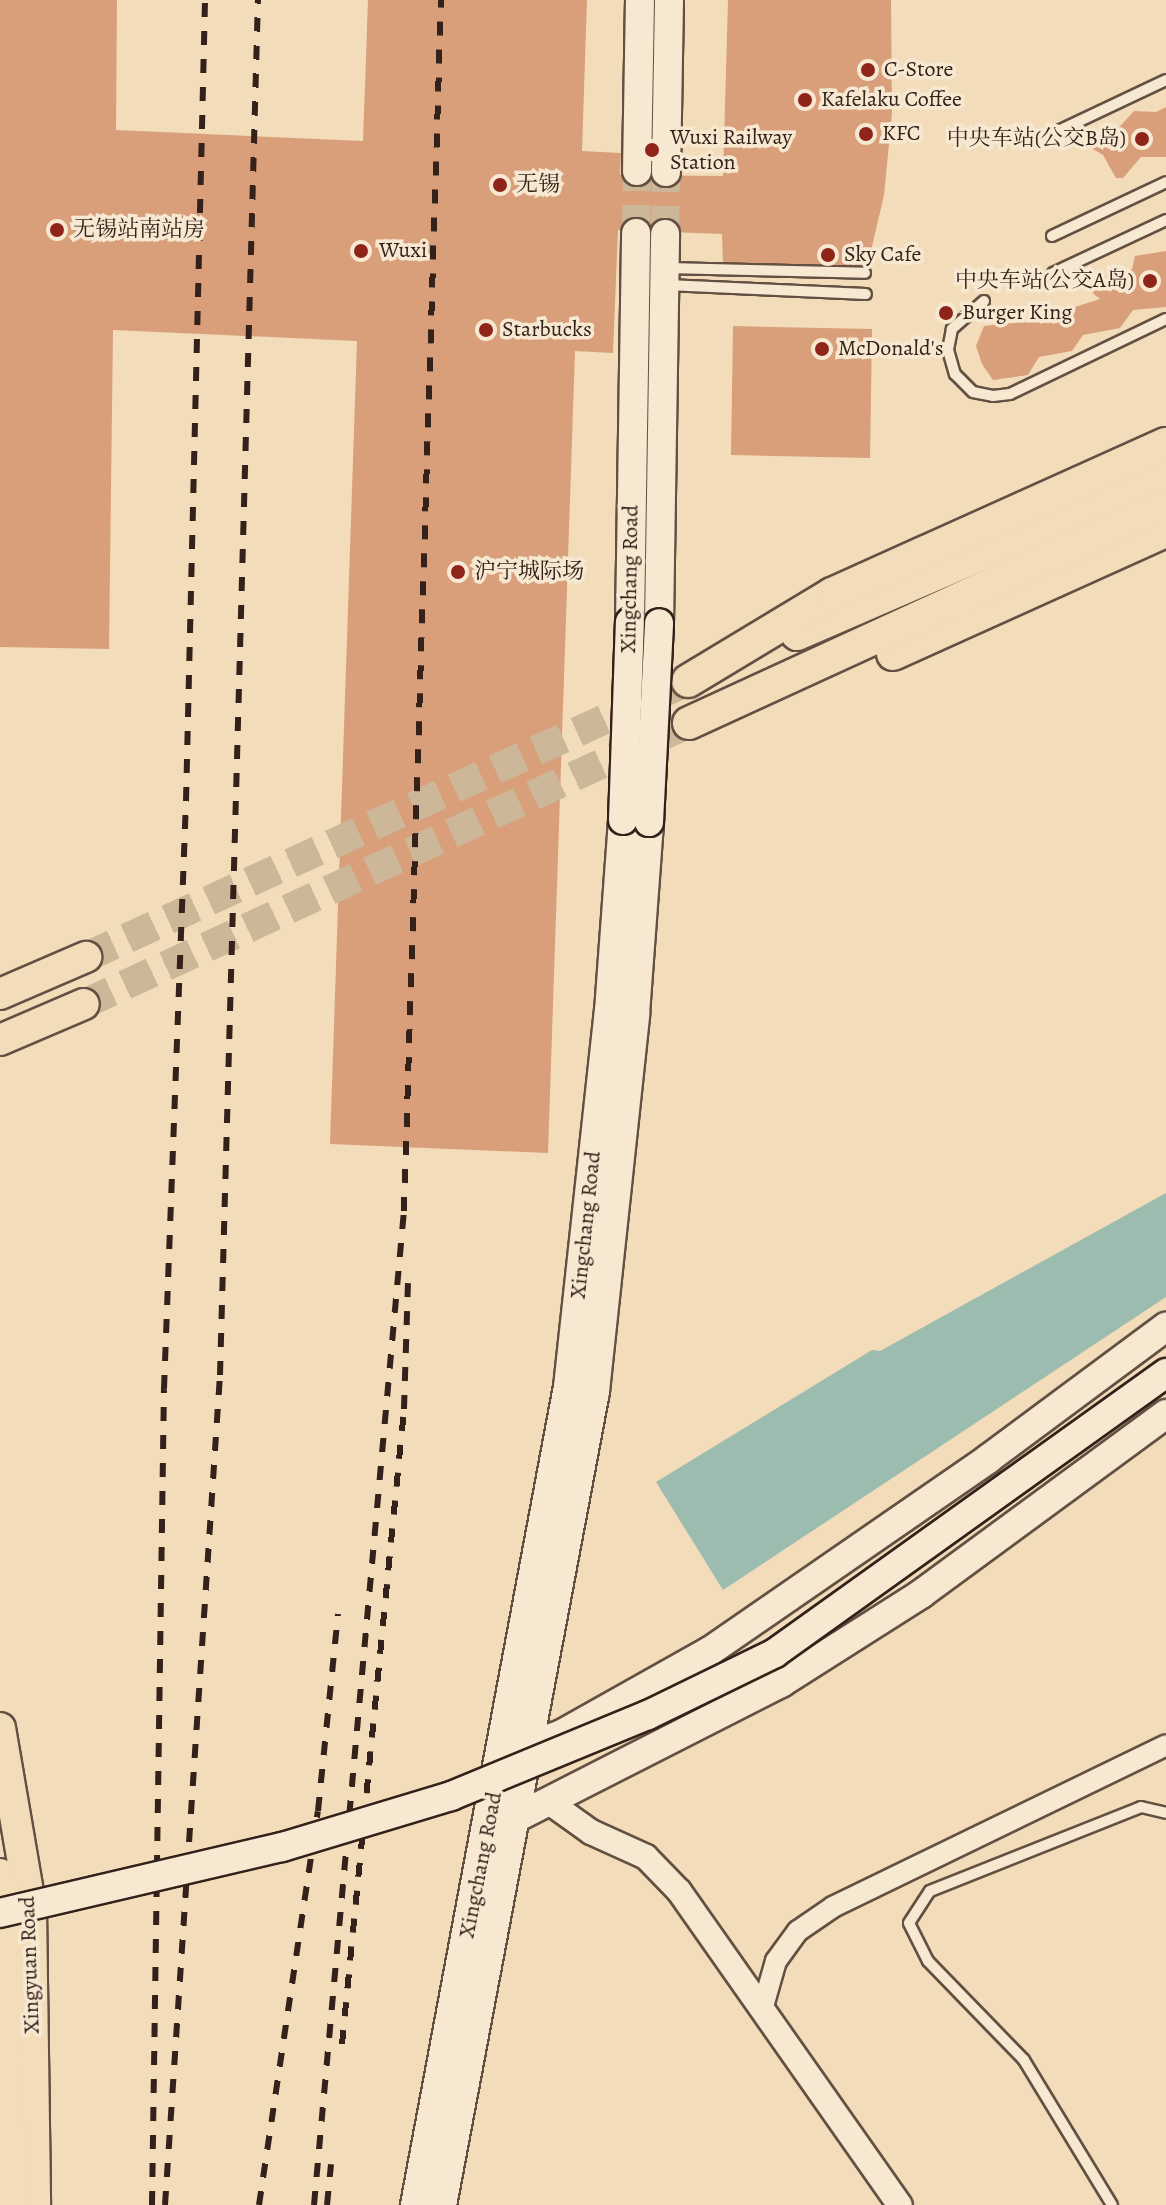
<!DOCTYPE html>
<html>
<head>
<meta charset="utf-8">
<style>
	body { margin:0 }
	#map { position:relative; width:1166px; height:2205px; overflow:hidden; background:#f2dcb9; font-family:Alegreya,"Noto Serif SC",serif }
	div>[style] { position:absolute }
	.water>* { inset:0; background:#9bbcaf }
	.building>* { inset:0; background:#d99f7b }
	.secondary-tunnel>* { height:28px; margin-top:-14px; transform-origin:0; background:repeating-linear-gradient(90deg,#ccb799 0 28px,transparent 0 42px) }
	.primary-tunnel>* { height:30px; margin-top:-15px; transform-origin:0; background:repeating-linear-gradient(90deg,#ccb799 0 30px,transparent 0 45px) }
	.roads { filter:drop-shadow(2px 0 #635042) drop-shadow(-2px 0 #635042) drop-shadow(0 2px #635042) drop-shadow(0 -2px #635042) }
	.service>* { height:10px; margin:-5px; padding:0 5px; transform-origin:5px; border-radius:5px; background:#f7e8d2 }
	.minor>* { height:20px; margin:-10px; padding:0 10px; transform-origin:10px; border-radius:10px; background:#f7e8d2 }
	.tertiary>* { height:24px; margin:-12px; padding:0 12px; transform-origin:12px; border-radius:12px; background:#f7e8d2 }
	.secondary>* { height:28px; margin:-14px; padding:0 14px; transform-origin:14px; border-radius:14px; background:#f7e8d2 }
	.primary>* { height:30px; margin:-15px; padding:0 15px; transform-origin:15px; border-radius:15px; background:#f2dcb9 }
	.trunk>* { height:32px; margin:-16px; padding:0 16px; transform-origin:16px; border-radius:16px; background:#f2dcb9 }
	.rail>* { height:6px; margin-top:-3px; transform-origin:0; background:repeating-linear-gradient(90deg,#33211a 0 14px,transparent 0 28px) }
	.bridges { filter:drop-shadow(2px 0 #33211a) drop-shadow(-2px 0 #33211a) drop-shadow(0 2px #33211a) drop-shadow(0 -2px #33211a) }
	.secondary-bridge>* { height:28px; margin:-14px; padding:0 14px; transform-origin:14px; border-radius:14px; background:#f7e8d2 }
	.dots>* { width:22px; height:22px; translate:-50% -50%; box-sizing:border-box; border:4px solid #f7e8d2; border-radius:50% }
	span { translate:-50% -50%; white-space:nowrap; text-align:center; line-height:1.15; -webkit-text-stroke:7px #f7e8d2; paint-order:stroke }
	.poi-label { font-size:22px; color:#33211a }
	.left { translate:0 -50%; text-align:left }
	.right { translate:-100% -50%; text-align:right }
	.street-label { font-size:22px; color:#33211a }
</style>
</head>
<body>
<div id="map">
	<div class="water">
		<div style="clip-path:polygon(1166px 1193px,1166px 1297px,723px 1590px,656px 1482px,872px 1350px,880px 1351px)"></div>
	</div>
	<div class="building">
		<div style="clip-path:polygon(0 0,117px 0,116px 130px,363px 141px,368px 0,587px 0,582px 151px,621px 153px,620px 175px,723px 176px,728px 0,891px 0,892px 113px,884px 195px,867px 268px,723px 264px,722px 234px,618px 230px,613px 353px,575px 351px,548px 1153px,330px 1144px,357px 341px,113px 330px,109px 649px,0 647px)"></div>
		<div style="clip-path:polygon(1166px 107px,1166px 157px,1141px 157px,1123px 178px,1116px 178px,1103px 155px,1088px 146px,1093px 134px,1113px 134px,1134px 111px,1156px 112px)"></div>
		<div style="clip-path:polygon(1166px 251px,1166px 307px,1133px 310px,1120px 328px,1083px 335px,1072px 351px,1039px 357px,1028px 375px,993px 380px,982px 364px,976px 346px,984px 326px,1031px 321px,1100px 299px,1086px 288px,1090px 278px,1124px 275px,1132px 269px,1135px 256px)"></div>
		<div style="clip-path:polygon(733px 326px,872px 329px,870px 458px,731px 455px)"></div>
	</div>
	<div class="secondary-tunnel">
		<div style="left:636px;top:233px;width:62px;rotate:-89.1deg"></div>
		<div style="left:665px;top:234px;width:62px;rotate:-89.1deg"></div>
	</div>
	<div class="primary-tunnel">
		<div style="left:86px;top:957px;width:662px;rotate:-24.63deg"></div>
		<div style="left:84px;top:1004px;width:667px;rotate:-24.91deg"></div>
	</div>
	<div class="roads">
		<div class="service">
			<div style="left:1054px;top:133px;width:124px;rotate:-25.3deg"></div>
			<div style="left:1052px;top:236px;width:126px;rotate:-25.3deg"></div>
			<div style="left:667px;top:268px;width:198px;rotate:1.4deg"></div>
			<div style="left:1053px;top:273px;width:125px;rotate:-25.1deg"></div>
			<div style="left:667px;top:285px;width:199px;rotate:2.6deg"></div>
			<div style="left:984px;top:301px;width:43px;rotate:138.8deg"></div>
			<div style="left:952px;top:329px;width:21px;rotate:101deg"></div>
			<div style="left:948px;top:350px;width:25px;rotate:74deg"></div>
			<div style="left:955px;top:374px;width:25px;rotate:45deg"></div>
			<div style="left:973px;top:392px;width:20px;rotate:11deg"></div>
			<div style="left:993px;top:396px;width:17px;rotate:-7deg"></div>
			<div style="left:1010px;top:394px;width:173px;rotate:-25.7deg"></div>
			<div style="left:1112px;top:2205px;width:170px;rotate:-121.3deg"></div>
			<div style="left:1024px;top:2060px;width:138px;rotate:-134.1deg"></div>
			<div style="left:928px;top:1961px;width:42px;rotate:-116.6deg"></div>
			<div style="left:909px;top:1923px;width:38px;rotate:-57deg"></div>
			<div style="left:930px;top:1891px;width:227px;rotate:-21.7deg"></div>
			<div style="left:1141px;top:1807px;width:26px;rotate:13deg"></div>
		</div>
		<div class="minor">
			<div style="left:762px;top:2010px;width:51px;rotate:-74.1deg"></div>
			<div style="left:776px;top:1961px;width:37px;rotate:-54deg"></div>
			<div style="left:798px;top:1931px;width:42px;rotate:-34.4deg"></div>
			<div style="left:833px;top:1907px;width:370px;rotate:-25.9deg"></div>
		</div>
		<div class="tertiary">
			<div style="left:549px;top:1802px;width:52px;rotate:35.5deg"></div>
			<div style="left:591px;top:1832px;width:60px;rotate:24.4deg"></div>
			<div style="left:646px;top:1857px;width:47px;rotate:45.9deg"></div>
			<div style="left:679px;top:1891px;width:384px;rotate:54.9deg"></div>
		</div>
		<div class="secondary">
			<div style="left:637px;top:171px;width:171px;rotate:-89deg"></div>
			<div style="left:666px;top:172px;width:172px;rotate:-89deg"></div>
			<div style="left:630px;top:622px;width:389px;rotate:-89.1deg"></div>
			<div style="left:659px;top:623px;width:389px;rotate:-89.1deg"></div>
			<div style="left:515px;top:1752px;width:50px;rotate:-21deg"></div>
			<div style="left:562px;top:1734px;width:170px;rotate:-29.3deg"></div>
			<div style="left:710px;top:1651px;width:338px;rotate:-34.6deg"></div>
			<div style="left:988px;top:1459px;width:222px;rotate:-36.6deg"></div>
			<div style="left:504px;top:1824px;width:311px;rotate:-27deg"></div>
			<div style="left:781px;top:1683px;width:166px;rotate:-32.4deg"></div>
			<div style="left:921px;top:1594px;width:304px;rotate:-36.3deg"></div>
			<div style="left:415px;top:2205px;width:832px;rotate:-79.41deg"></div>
			<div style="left:568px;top:1387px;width:378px;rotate:-83.8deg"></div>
			<div style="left:609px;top:1011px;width:192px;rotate:-85.8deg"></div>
			<div style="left:442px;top:2205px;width:828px;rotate:-79.35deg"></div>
			<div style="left:595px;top:1391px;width:379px;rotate:-83.9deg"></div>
			<div style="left:635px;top:1014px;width:193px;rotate:-85.8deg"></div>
		</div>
		<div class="primary">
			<div style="left:0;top:994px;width:94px;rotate:-23.3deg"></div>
			<div style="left:0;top:1040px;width:91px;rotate:-23.2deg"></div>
			<div style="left:0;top:1728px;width:184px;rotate:80.3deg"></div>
			<div style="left:31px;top:1909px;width:296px;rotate:89.2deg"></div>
			<div style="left:0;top:1874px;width:37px;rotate:81deg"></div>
			<div style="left:6px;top:1911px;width:294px;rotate:89.2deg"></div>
		</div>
		<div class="trunk">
			<div style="left:797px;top:634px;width:402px;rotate:-23.4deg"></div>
			<div style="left:893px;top:654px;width:299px;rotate:-24.3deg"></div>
			<div style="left:688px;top:681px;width:168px;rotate:-31.1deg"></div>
			<div style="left:832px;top:594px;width:366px;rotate:-24.2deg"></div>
			<div style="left:689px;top:723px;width:525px;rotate:-24.66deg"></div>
		</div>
	</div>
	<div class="rail">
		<div style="left:342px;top:2044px;width:638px;rotate:-84.42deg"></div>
		<div style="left:404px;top:1409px;width:126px;rotate:-88.2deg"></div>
		<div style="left:152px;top:2205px;width:816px;rotate:-89.16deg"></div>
		<div style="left:164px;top:1389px;width:588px;rotate:-87.86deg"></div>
		<div style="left:186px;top:801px;width:801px;rotate:-88.64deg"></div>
		<div style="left:165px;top:2205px;width:832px;rotate:-86.21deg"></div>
		<div style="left:220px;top:1375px;width:1376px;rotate:-88.42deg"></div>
		<div style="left:259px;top:2205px;width:398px;rotate:-81.5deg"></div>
		<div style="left:318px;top:1811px;width:198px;rotate:-84.2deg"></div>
		<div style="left:314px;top:2205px;width:998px;rotate:-84.83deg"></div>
		<div style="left:404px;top:1211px;width:1212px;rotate:-88.25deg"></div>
		<div style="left:327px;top:2205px;width:41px;rotate:-84.4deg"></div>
	</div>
	<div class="bridges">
		<div class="secondary-bridge">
			<div style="left:623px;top:820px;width:198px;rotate:-88deg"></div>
			<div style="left:649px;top:822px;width:199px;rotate:-87.1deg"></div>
			<div style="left:0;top:1913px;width:290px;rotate:-13.2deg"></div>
			<div style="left:282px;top:1847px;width:177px;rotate:-16.8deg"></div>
			<div style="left:451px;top:1796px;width:213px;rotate:-22.4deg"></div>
			<div style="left:648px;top:1715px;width:141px;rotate:-26deg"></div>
			<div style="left:775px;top:1653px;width:481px;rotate:-35.6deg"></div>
		</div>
	</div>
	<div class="dots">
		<div style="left:868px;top:70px;background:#8f2418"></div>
		<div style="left:805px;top:100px;background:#8f2418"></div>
		<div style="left:866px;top:134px;background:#8f2418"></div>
		<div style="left:1142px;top:139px;background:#8f2418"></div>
		<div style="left:652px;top:150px;background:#8f2418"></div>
		<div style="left:500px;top:185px;background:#8f2418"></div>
		<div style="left:57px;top:230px;background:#8f2418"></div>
		<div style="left:361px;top:251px;background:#8f2418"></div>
		<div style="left:828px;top:255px;background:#8f2418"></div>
		<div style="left:1150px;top:281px;background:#8f2418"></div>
		<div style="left:946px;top:313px;background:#8f2418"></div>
		<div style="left:486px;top:330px;background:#8f2418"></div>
		<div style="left:822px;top:349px;background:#8f2418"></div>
		<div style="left:458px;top:572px;background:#8f2418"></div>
	</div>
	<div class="poi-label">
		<span class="left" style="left:884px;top:70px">C-Store</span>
		<span class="left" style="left:821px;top:100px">Kafelaku Coffee</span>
		<span class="left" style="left:882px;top:134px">KFC</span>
		<span class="left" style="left:670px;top:150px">Wuxi Railway<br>Station</span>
		<span class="right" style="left:1126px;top:139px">中央车站(公交B岛)</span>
		<span class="left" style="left:516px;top:185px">无锡</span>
		<span class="left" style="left:73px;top:230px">无锡站南站房</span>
		<span class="left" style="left:379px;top:251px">Wuxi</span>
		<span class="left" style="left:844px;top:255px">Sky Cafe</span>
		<span class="right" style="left:1134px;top:281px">中央车站(公交A岛)</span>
		<span class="left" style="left:962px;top:313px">Burger King</span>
		<span class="left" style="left:502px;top:330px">Starbucks</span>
		<span class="left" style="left:838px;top:349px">McDonald's</span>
		<span class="left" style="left:474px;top:572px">沪宁城际场</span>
	</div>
	<div class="street-label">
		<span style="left:630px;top:579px;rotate:-89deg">Xingchang Road</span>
		<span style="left:586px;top:1225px;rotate:-84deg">Xingchang Road</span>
		<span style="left:481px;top:1865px;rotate:-79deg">Xingchang Road</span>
		<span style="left:30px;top:1965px;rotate:-92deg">Xingyuan Road</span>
	</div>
</div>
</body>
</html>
